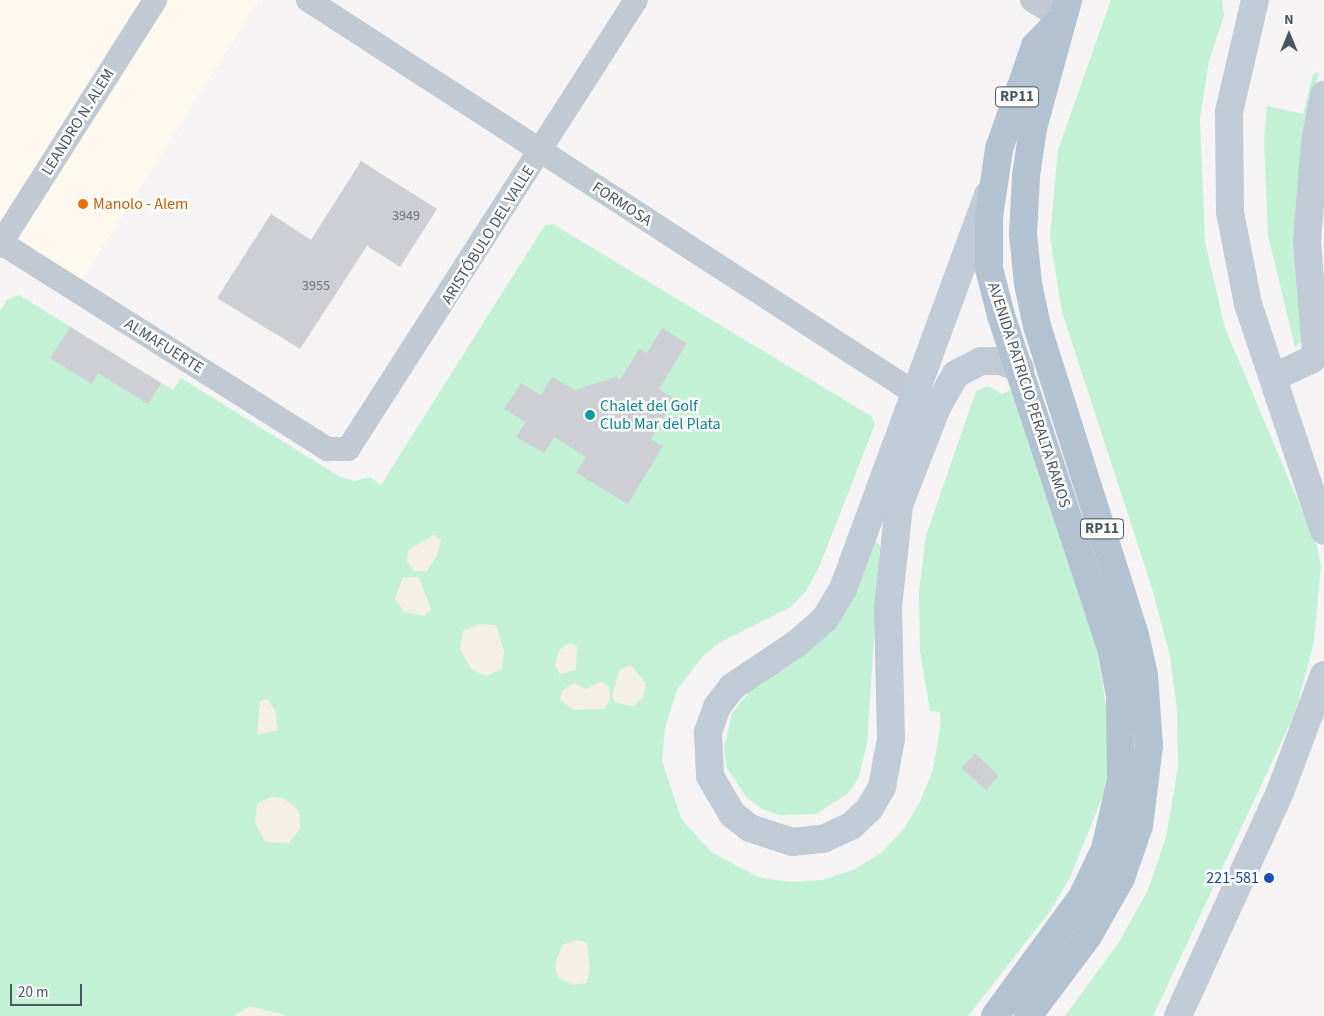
<!DOCTYPE html>
<html>
<head>
<meta charset="utf-8">
<style>
	body { margin:0 }
	#map { position:relative; width:1324px; height:1016px; overflow:hidden; background:#f5f3f3; font-family:"Source Sans 3",sans-serif }
	div>[style] { position:absolute }
	.commercial>* { inset:0; background:#fdf9ef }
	.green>* { inset:0; background:#c3f1d5 }
	.sand>* { inset:0; background:#f5f0e5 }
	.building>* { inset:0; background:#cdcfd5 }
	.minor>* { height:24px; margin:-12px; padding:0 12px; transform-origin:12px; border-radius:12px; background:#c1cad2 }
	.tertiary>* { height:28px; margin:-14px; padding:0 14px; transform-origin:14px; border-radius:14px; background:#c1cad2 }
	.secondary>* { height:28px; margin:-14px; padding:0 14px; transform-origin:14px; border-radius:14px; background:#c1cbd6 }
	.primary>* { height:28px; margin:-14px; padding:0 14px; transform-origin:14px; border-radius:14px; background:#b3c2d1 }
	.dots>* { width:14px; height:14px; translate:-50% -50%; box-sizing:border-box; border:2px solid #fff; border-radius:50% }
	span { translate:-50% -50%; white-space:nowrap; text-align:center; line-height:1.15; -webkit-text-stroke:5px #fff; paint-order:stroke }
	.number-label { font-size:14px; color:#6b747e }
	.number-label span { -webkit-text-stroke-width:0 }
	.shield-label span { padding:1px 4px; background:#fff; border:1px solid; border-radius:4px; -webkit-text-stroke-width:0 }
	.shield-label { font-size:15px; color:#4a5661; font-weight:700 }
	.street-label { font-size:16px; color:#4a5661 }
	.food-label { font-size:16px; color:#c56008 }
	.left { translate:0 -50%; text-align:left }
	.culture-label { font-size:16px; color:#0d838f }
	.transit-label { font-size:16px; color:#164399 }
	.right { translate:-100% -50%; text-align:right }
	.north { position:absolute; left:1264px; top:10px; width:50px; height:50px; -webkit-text-stroke:4px #fff; paint-order:stroke; rotate:0deg; font-size:14px; font-weight:700; line-height:20px; text-align:center; color:#4a5661 }
	.north::after { content:''; display:block; margin:auto; width:18px; height:22px; background:#4a5661; clip-path:polygon(50% 0,100% 100%,50% 72%,0 100%) }
	.scale { position:absolute; left:10px; top:984px; width:72px; height:22px; box-sizing:border-box; border:2px solid #4a5661; border-top:0; padding-left:6px; font-size:15px; line-height:18px; white-space:nowrap; color:#4a5661; -webkit-text-stroke:4px #fff; paint-order:stroke }
</style>
</head>
<body>
<div id="map">
	<div class="commercial">
		<div style="clip-path:polygon(0 0,259px 0,75px 290px,0 242px)"></div>
	</div>
	<div class="green">
		<div style="clip-path:polygon(1111px 0,1222px 0,1224px 15px,1209px 61px,1200px 119px,1205px 242px,1225px 328px,1317px 546px,1321px 566px,1314px 642px,1295px 713px,1153px 1016px,1065px 1016px,1119px 942px,1148px 890px,1166px 837px,1178px 767px,1177px 710px,1170px 656px,1151px 585px,1062px 312px,1050px 237px,1058px 150px)"></div>
		<div style="clip-path:polygon(1319px 71px,1307px 122px,1303px 341px,1295px 347px,1268px 235px,1264px 139px,1267px 106px,1303px 114px,1313px 75px)"></div>
		<div style="clip-path:polygon(553px 224px,871px 416px,875px 424px,820px 565px,806px 591px,791px 607px,719px 643px,702px 657px,677px 690px,665px 728px,662px 761px,681px 818px,711px 852px,758px 877px,790px 882px,822px 880px,853px 870px,881px 853px,903px 830px,920px 802px,933px 770px,941px 721px,940px 712px,930px 711px,920px 651px,919px 591px,926px 536px,976px 391px,988px 386px,1002px 394px,1014px 388px,1096px 643px,1109px 725px,1107px 786px,1070px 877px,1051px 910px,968px 1016px,0 1016px,0 311px,7px 300px,19px 295px,173px 390px,181px 378px,340px 477px,354px 481px,370px 477px,381px 485px,545px 225px)"></div>
		<div style="clip-path:polygon(875px 540px,880px 546px,867px 744px,858px 779px,847px 794px,816px 814px,780px 815px,762px 809px,747px 798px,727px 768px,724px 749px,732px 713px)"></div>
	</div>
	<div class="sand">
		<div style="clip-path:polygon(434px 535px,441px 540px,437px 556px,427px 571px,414px 571px,407px 561px,408px 550px)"></div>
		<div style="clip-path:polygon(403px 577px,419px 577px,431px 610px,424px 616px,404px 612px,395px 599px)"></div>
		<div style="clip-path:polygon(480px 624px,496px 625px,504px 651px,502px 669px,486px 676px,471px 669px,460px 649px,463px 631px)"></div>
		<div style="clip-path:polygon(570px 643px,577px 647px,576px 670px,560px 674px,555px 665px,559px 650px)"></div>
		<div style="clip-path:polygon(630px 665px,646px 683px,643px 698px,633px 706px,617px 703px,612px 697px,619px 671px)"></div>
		<div style="clip-path:polygon(602px 681px,609px 687px,610px 699px,605px 709px,574px 710px,560px 700px,562px 691px,574px 683px,586px 689px)"></div>
		<div style="clip-path:polygon(267px 699px,275px 710px,278px 730px,257px 735px,260px 701px)"></div>
		<div style="clip-path:polygon(272px 797px,284px 798px,299px 811px,300px 828px,289px 843px,265px 842px,255px 822px,257px 804px)"></div>
		<div style="clip-path:polygon(577px 940px,587px 943px,590px 970px,586px 983px,573px 985px,558px 978px,555px 965px,562px 945px)"></div>
		<div style="clip-path:polygon(250px 1006px,281px 1014px,286px 1016px,234px 1016px)"></div>
	</div>
	<div class="building">
		<div style="clip-path:polygon(361px 161px,437px 209px,400px 267px,367px 246px,300px 349px,217px 298px,271px 214px,311px 240px)"></div>
		<div style="clip-path:polygon(70px 327px,161px 383px,148px 404px,98px 373px,92px 384px,50px 358px)"></div>
		<div style="clip-path:polygon(662px 328px,687px 343px,659px 389px,675px 399px,651px 439px,663px 446px,628px 504px,576px 473px,586px 457px,554px 437px,544px 453px,516px 437px,526px 422px,504px 409px,521px 383px,541px 395px,552px 377px,575px 390px,616px 377px,620px 380px,639px 349px,647px 353px)"></div>
		<div style="clip-path:polygon(975px 753px,999px 776px,986px 790px,961px 768px)"></div>
	</div>
	<div class="minor">
		<div style="left:308px;top:0;width:741px;rotate:32.94deg"></div>
		<div style="left:1032px;top:0;width:34px;rotate:32deg"></div>
		<div style="left:0;top:242px;width:388px;rotate:32.3deg"></div>
		<div style="left:328px;top:449px;width:20px"></div>
		<div style="left:348px;top:449px;width:533px;rotate:-57.32deg"></div>
		<div style="left:1px;top:243px;width:288px;rotate:-57.6deg"></div>
	</div>
	<div class="tertiary">
		<div style="left:0;top:244px;width:1px;rotate:-45deg"></div>
	</div>
	<div class="secondary">
		<div style="left:1255px;top:0;width:115px;rotate:103.1deg"></div>
		<div style="left:1229px;top:112px;width:100px;rotate:89.4deg"></div>
		<div style="left:1230px;top:212px;width:94px;rotate:78.9deg"></div>
		<div style="left:1248px;top:304px;width:239px;rotate:71.5deg"></div>
		<div style="left:988px;top:195px;width:420px;rotate:110.2deg"></div>
		<div style="left:843px;top:589px;width:35px;rotate:121deg"></div>
		<div style="left:825px;top:619px;width:38px;rotate:139deg"></div>
		<div style="left:796px;top:644px;width:77px;rotate:146.1deg"></div>
		<div style="left:732px;top:687px;width:25px;rotate:127deg"></div>
		<div style="left:717px;top:707px;width:27px;rotate:110deg"></div>
		<div style="left:708px;top:732px;width:44px;rotate:87.4deg"></div>
		<div style="left:710px;top:776px;width:44px;rotate:59.9deg"></div>
		<div style="left:732px;top:814px;width:23px;rotate:38deg"></div>
		<div style="left:750px;top:828px;width:44px;rotate:18.4deg"></div>
		<div style="left:792px;top:842px;width:31px;rotate:-6deg"></div>
		<div style="left:823px;top:839px;width:31px;rotate:-25deg"></div>
		<div style="left:851px;top:826px;width:25px;rotate:-43deg"></div>
		<div style="left:869px;top:809px;width:26px;rotate:-59deg"></div>
		<div style="left:882px;top:787px;width:49px;rotate:-79.4deg"></div>
		<div style="left:891px;top:739px;width:132px;rotate:-91.3deg"></div>
		<div style="left:888px;top:607px;width:103px;rotate:-83.8deg"></div>
		<div style="left:899px;top:505px;width:105px;rotate:-68.8deg"></div>
		<div style="left:937px;top:407px;width:38px;rotate:-60deg"></div>
		<div style="left:956px;top:374px;width:28px;rotate:-27deg"></div>
		<div style="left:981px;top:361px;width:19px"></div>
		<div style="left:1000px;top:361px;width:21px;rotate:19deg"></div>
		<div style="left:1275px;top:377px;width:41px;rotate:-25.9deg"></div>
		<div style="left:1312px;top:359px;width:9px;rotate:-63deg"></div>
		<div style="left:1316px;top:351px;width:110px;rotate:-94.7deg"></div>
		<div style="left:1307px;top:241px;width:99px;rotate:-85.4deg"></div>
		<div style="left:1315px;top:142px;width:48px;rotate:-79.2deg"></div>
		<div style="left:1178px;top:1016px;width:246px;rotate:-65.5deg"></div>
		<div style="left:1280px;top:792px;width:125px;rotate:-69.4deg"></div>
	</div>
	<div class="primary">
		<div style="left:995px;top:1016px;width:147px;rotate:-53.8deg"></div>
		<div style="left:1082px;top:897px;width:53px;rotate:-64.4deg"></div>
		<div style="left:1105px;top:849px;width:71px;rotate:-76.9deg"></div>
		<div style="left:1121px;top:780px;width:84px;rotate:-90.7deg"></div>
		<div style="left:1120px;top:696px;width:49px;rotate:-100.6deg"></div>
		<div style="left:1111px;top:648px;width:351px;rotate:-108.3deg"></div>
		<div style="left:1001px;top:315px;width:48px;rotate:-104.6deg"></div>
		<div style="left:989px;top:269px;width:52px;rotate:-90deg"></div>
		<div style="left:989px;top:217px;width:69px;rotate:-81.6deg"></div>
		<div style="left:999px;top:149px;width:109px;rotate:-70.7deg"></div>
		<div style="left:1035px;top:46px;width:32px;rotate:-46deg"></div>
		<div style="left:1028px;top:1016px;width:100px;rotate:-53.1deg"></div>
		<div style="left:1088px;top:936px;width:67px;rotate:-60.4deg"></div>
		<div style="left:1121px;top:878px;width:55px;rotate:-70.9deg"></div>
		<div style="left:1139px;top:826px;width:81px;rotate:-82.9deg"></div>
		<div style="left:1149px;top:746px;width:71px;rotate:-94deg"></div>
		<div style="left:1144px;top:675px;width:41px;rotate:-102.7deg"></div>
		<div style="left:1135px;top:635px;width:324px;rotate:-107.6deg"></div>
		<div style="left:1037px;top:326px;width:43px;rotate:-102.1deg"></div>
		<div style="left:1028px;top:284px;width:50px;rotate:-95.7deg"></div>
		<div style="left:1023px;top:234px;width:58px;rotate:-87deg"></div>
		<div style="left:1026px;top:176px;width:49px;rotate:-81.7deg"></div>
		<div style="left:1033px;top:128px;width:133px;rotate:-74.7deg"></div>
	</div>
	<div class="dots">
		<div style="left:83px;top:204px;background:#e8710a"></div>
		<div style="left:590px;top:415px;background:#0f9aa8"></div>
		<div style="left:1269px;top:878px;background:#1a4fb4"></div>
	</div>
	<div class="number-label">
		<span style="left:406px;top:216px">3949</span>
		<span style="left:316px;top:286px">3955</span>
	</div>
	<div class="shield-label">
		<span style="left:1017px;top:97px">RP11</span>
		<span style="left:1102px;top:529px">RP11</span>
	</div>
	<div class="street-label">
		<span style="left:78px;top:122px;rotate:-58deg">LEANDRO N. ALEM</span>
		<span style="left:622px;top:204px;rotate:33deg">FORMOSA</span>
		<span style="left:488px;top:235px;rotate:-58deg">ARISTÓBULO DEL VALLE</span>
		<span style="left:164px;top:346px;rotate:32deg">ALMAFUERTE</span>
		<span style="left:1029px;top:395px;rotate:72deg">AVENIDA PATRICIO PERALTA RAMOS</span>
	</div>
	<div class="food-label">
		<span class="left" style="left:93px;top:204px">Manolo - Alem</span>
	</div>
	<div class="culture-label">
		<span class="left" style="left:600px;top:415px">Chalet del Golf<br>Club Mar del Plata</span>
	</div>
	<div class="transit-label">
		<span class="right" style="left:1259px;top:878px">221-581</span>
	</div>
	<div class="north">N</div>
	<div class="scale">20 m</div>
</div>
</body>
</html>
